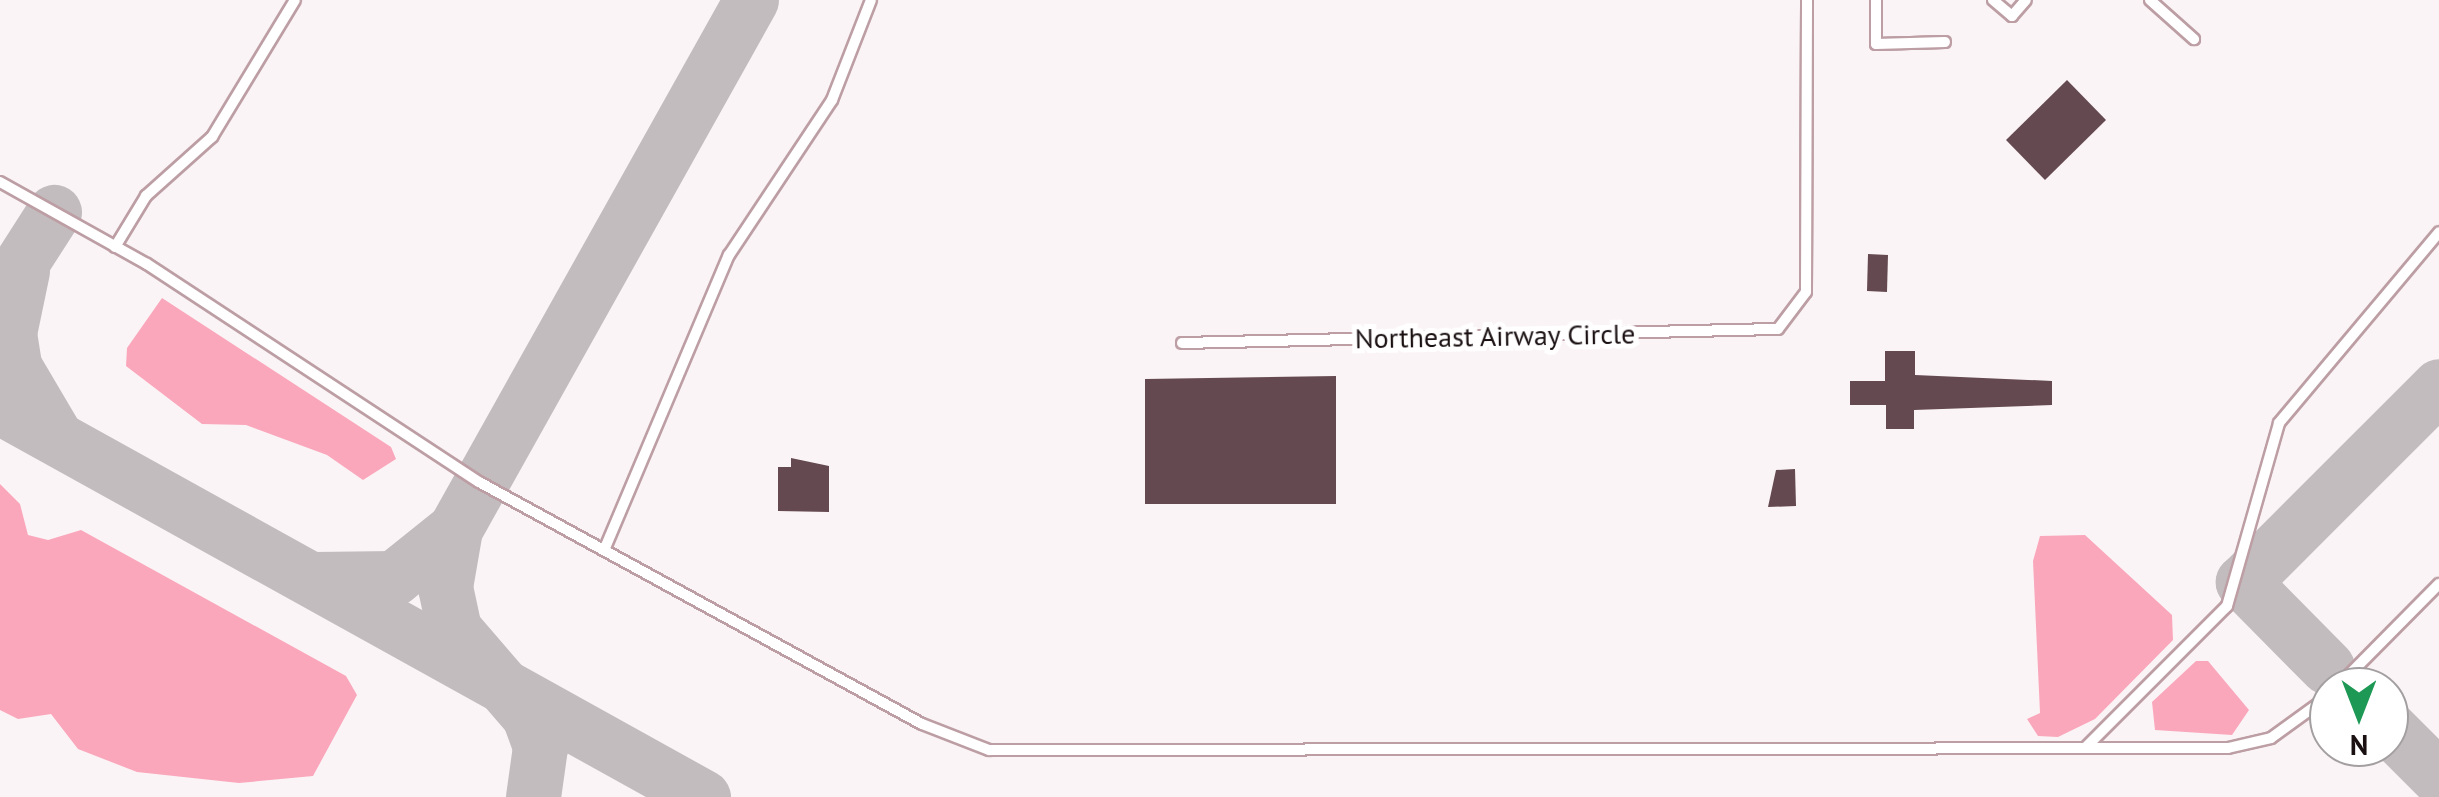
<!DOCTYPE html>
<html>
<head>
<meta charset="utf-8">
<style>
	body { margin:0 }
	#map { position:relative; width:2439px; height:797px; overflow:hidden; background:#fbf4f6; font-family:"PT Sans",sans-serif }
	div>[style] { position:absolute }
	.green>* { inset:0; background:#faa7bc }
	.taxiway>* { height:55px; margin:-27.5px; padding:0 27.5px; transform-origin:27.5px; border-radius:27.5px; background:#c3bcbe }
	.building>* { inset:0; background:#644a50 }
	.roads { filter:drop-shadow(2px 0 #bc9ea4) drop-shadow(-2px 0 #bc9ea4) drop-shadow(0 2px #bc9ea4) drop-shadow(0 -2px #bc9ea4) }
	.service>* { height:10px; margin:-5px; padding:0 5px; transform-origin:5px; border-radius:5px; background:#fff }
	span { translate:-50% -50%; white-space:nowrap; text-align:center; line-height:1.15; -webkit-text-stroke:10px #fff; paint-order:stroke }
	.street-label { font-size:28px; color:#1a1012 }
	.north { position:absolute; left:2309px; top:667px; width:100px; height:100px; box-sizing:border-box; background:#fff; border:2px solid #a39fa0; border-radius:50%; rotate:180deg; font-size:28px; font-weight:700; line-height:40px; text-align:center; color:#1a1012 }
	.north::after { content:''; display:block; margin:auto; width:35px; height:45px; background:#1d9855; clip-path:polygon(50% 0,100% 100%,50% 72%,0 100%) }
</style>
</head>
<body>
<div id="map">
	<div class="green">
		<div style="clip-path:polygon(162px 298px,391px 447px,396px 459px,363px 480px,327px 455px,246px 425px,202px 424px,126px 366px,127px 348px)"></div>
		<div style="clip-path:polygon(0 484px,20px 504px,28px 535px,48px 540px,81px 530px,346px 676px,357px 695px,313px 776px,239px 783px,137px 772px,78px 749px,51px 714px,18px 719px,0 710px)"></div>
		<div style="clip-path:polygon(2085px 535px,2172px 615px,2173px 640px,2095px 719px,2058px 737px,2038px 736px,2027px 719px,2040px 713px,2033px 561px,2040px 536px)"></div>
		<div style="clip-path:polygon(2196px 661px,2208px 661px,2249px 710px,2232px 735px,2155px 730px,2152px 702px)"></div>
	</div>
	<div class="taxiway">
		<div style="left:22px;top:271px;width:63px;rotate:101.8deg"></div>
		<div style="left:9px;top:333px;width:33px;rotate:81deg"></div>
		<div style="left:14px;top:366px;width:79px;rotate:59.5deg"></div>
		<div style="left:0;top:296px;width:100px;rotate:-57.3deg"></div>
		<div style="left:0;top:407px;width:804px;rotate:29.02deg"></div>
		<div style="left:455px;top:529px;width:59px;rotate:99.8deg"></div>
		<div style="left:445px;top:587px;width:43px;rotate:77.9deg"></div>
		<div style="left:454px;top:629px;width:115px;rotate:49.2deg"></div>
		<div style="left:529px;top:716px;width:33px;rotate:70deg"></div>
		<div style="left:540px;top:747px;width:50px;rotate:98deg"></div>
		<div style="left:314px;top:579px;width:80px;rotate:-0.7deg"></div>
		<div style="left:394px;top:578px;width:78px;rotate:-38.8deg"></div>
		<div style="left:455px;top:529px;width:606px;rotate:-60.77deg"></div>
		<div style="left:2327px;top:667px;width:120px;rotate:-134.7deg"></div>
		<div style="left:2243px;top:582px;width:277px;rotate:-45deg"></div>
		<div style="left:2389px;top:728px;width:71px;rotate:45deg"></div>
	</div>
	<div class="building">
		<div style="clip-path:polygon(2067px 80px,2106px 120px,2045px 180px,2006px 140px)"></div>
		<div style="clip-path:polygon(1868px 254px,1888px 255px,1887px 292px,1867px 291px)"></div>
		<div style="clip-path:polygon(1885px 351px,1915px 351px,1915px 375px,2052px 381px,2052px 405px,1914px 410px,1914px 429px,1886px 429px,1886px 405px,1850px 405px,1850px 381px,1885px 381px)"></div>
		<div style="clip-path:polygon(1336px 376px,1336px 504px,1145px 504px,1145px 379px)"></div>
		<div style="clip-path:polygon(791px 458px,829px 466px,829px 512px,778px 511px,778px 467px,791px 467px)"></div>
		<div style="clip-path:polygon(1795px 469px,1796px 506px,1768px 507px,1776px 470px)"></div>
	</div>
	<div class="roads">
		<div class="service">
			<div style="left:1876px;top:0;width:44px;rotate:90deg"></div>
			<div style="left:1876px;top:44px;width:69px;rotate:-1.7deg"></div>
			<div style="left:1993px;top:0;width:25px;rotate:40deg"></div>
			<div style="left:2012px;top:16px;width:21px;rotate:-49deg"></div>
			<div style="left:2150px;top:0;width:59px;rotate:41.6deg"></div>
			<div style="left:0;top:182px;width:168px;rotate:29.2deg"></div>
			<div style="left:147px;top:264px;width:397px;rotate:33.3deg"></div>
			<div style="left:479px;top:482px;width:505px;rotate:28.65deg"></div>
			<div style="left:922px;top:724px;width:72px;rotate:21.2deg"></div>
			<div style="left:989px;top:750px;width:1239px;rotate:-0.09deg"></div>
			<div style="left:2228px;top:748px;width:44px;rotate:-13.1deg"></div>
			<div style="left:2271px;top:738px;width:72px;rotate:-35.9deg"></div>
			<div style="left:115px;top:247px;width:60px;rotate:-58.7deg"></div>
			<div style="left:146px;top:196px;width:89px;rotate:-41.8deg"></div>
			<div style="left:212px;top:137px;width:160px;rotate:-58.8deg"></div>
			<div style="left:1182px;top:343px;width:596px;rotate:-1.35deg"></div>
			<div style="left:1778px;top:329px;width:46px;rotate:-52.9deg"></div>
			<div style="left:1806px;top:292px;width:292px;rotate:-89.8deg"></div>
			<div style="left:605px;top:548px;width:318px;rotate:-67.1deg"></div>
			<div style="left:729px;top:255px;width:186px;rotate:-56.4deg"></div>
			<div style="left:832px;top:100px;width:107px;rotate:-68.7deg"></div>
			<div style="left:2337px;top:687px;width:145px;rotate:-45.3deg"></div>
			<div style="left:2085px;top:748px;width:201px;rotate:-45deg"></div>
			<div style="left:2227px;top:606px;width:190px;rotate:-74.1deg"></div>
			<div style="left:2279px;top:423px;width:249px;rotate:-50deg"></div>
		</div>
	</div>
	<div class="street-label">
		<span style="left:1495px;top:336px;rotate:-1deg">Northeast Airway Circle</span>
	</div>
	<div class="north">N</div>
</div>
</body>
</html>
